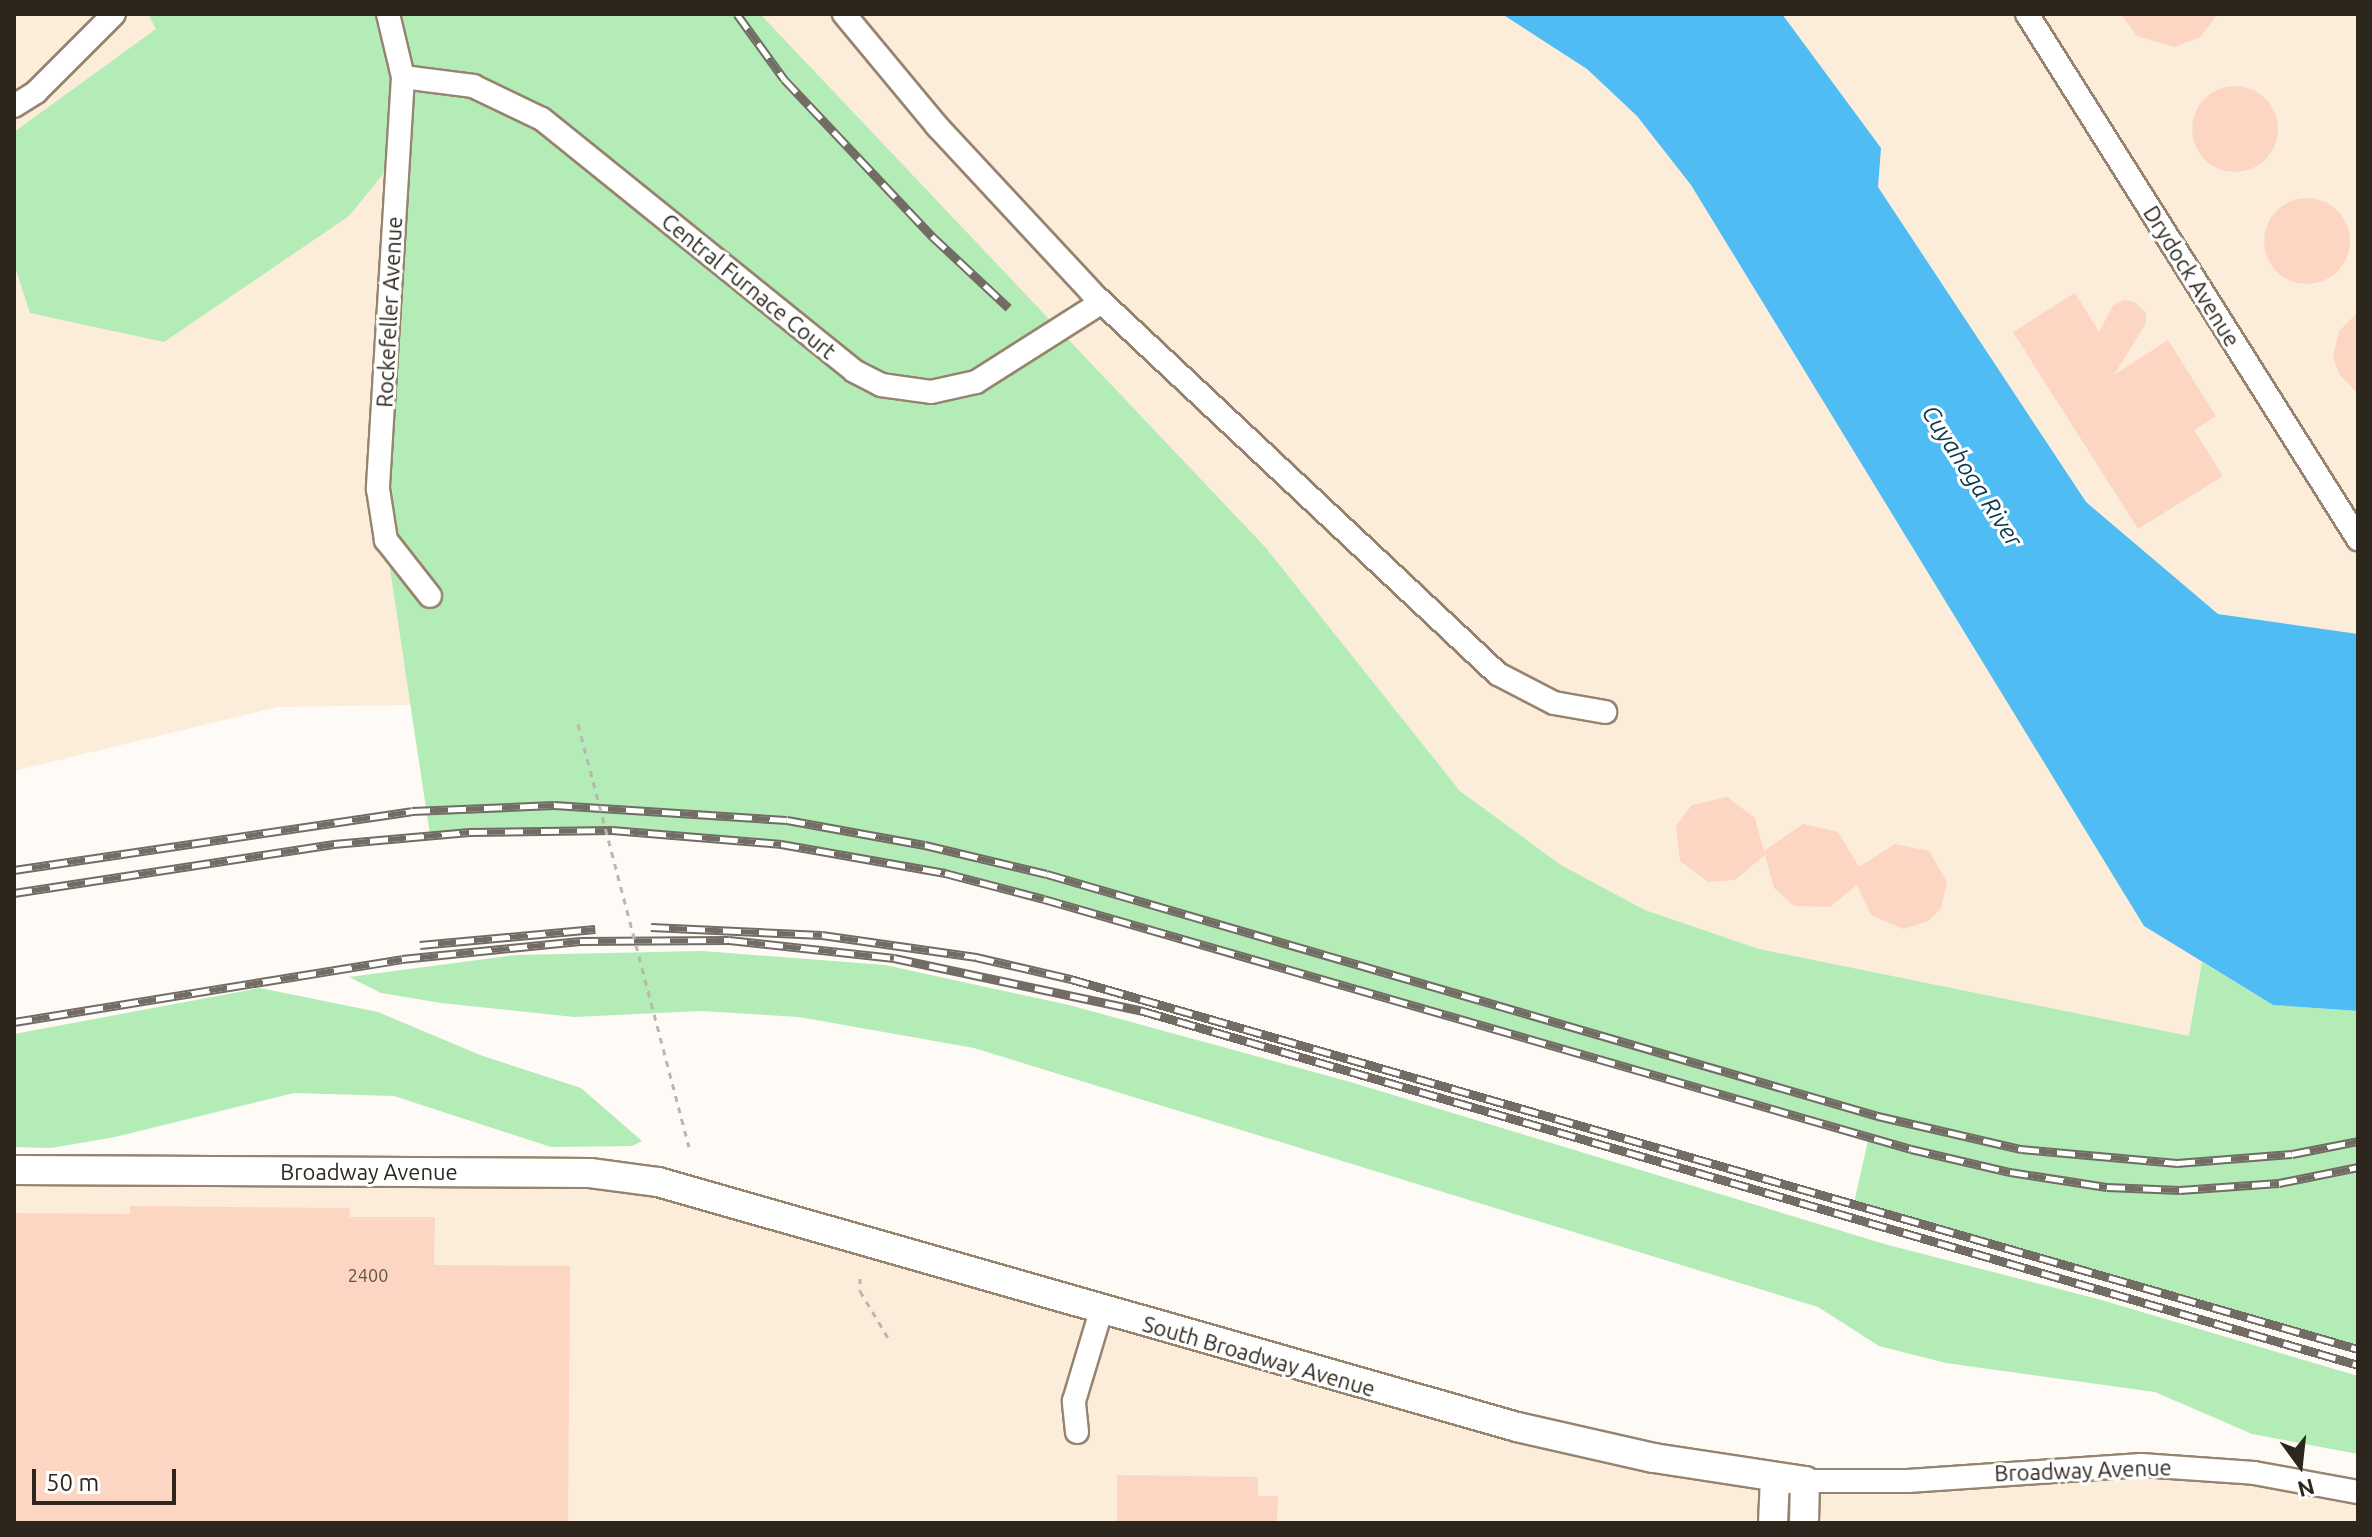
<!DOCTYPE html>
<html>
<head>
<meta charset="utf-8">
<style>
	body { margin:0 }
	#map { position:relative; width:2372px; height:1537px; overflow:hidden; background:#fefaf5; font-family:Ubuntu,sans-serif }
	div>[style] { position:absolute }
	.built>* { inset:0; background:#fceddb }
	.green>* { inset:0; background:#b3ecb6 }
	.water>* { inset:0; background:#4fbdf3 }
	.building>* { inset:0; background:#fcd5c3 }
	.round { border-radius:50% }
	.path>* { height:3px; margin-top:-1.5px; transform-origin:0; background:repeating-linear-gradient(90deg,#bbb6af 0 6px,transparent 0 12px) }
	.roads { filter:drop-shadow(2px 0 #96846f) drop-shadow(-2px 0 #96846f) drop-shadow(0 2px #96846f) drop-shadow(0 -2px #96846f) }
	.minor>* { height:22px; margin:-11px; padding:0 11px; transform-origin:11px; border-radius:11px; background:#fff }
	.major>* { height:28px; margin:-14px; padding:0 14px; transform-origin:14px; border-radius:14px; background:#fff }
	.rail>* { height:9px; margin-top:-4.5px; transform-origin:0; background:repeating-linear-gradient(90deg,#fff 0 18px,#726c65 0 36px); box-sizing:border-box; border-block:2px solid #726c65 }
	.path-bridge>* { height:3px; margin-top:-1.5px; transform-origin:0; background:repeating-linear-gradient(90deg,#bbb6af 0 6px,transparent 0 12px) }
	span { translate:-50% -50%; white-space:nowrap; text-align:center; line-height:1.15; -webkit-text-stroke:6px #fff; paint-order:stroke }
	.number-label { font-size:18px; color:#615246 }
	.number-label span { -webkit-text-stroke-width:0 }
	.street-label { font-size:22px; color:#2d261d }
	.water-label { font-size:24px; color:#0b3b51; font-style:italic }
	.frame { position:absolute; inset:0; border:16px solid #2d261d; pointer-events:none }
	.north { position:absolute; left:2260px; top:1425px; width:80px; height:80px; -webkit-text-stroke:6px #fff; paint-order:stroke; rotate:165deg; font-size:22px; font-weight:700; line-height:32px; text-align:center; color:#2d261d }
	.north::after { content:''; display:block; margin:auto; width:28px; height:36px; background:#2d261d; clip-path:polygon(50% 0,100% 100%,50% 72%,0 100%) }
	.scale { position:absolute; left:32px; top:1469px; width:144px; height:36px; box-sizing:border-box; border:4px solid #2d261d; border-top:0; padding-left:10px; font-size:24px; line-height:28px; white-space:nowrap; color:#2d261d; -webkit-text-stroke:6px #fff; paint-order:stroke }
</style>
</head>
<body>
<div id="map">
	<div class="built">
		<div style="clip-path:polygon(14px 14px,2358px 14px,2358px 634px,2219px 614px,2202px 962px,2189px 1036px,1759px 949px,1645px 910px,1561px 865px,1460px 791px,1266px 548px,819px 699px,278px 707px,14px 771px)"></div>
		<div style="clip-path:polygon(14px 1170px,590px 1173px,1727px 1472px,2046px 1468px,2358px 1492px,2358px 1523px,14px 1523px)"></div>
	</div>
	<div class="green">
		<div style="clip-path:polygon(148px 14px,760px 14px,1266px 548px,1460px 791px,1561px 865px,1645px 910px,1759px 949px,2189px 1036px,2202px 962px,2273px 1005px,2358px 1011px,2358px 1349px,1854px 1203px,1869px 1136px,1044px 899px,945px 873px,781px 844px,612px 830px,430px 835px,378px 489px,397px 157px,349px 216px,164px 342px,30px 313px,14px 264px,14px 132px,156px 29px)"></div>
		<div style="clip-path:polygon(702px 951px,885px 965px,1069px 1005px,1347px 1081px,1888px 1245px,2098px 1299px,2358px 1376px,2358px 1454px,2252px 1434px,2155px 1392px,1946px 1363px,1879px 1346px,1818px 1307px,974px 1048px,799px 1017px,701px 1011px,574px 1017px,441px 1003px,381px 993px,349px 977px,516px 955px)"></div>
		<div style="clip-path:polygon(260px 988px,378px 1012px,480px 1055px,581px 1088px,642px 1141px,632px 1146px,551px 1147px,394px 1096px,294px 1093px,115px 1137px,51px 1148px,14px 1147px,14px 1034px)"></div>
	</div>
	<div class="water">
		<div style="clip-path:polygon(1502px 14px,1782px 14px,1881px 148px,1878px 187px,2086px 502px,2218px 614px,2358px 634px,2358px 1011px,2273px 1005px,2144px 926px,1691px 185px,1637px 116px,1587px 69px)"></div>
	</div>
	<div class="building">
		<div style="clip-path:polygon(2121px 14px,2218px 14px,2200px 37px,2175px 47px,2137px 36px)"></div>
		<div class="round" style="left:2192px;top:86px;width:86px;height:86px"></div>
		<div class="round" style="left:2264px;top:198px;width:86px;height:86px"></div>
		<div style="clip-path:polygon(2075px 293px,2099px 332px,2113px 306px,2124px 300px,2135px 302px,2146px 313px,2146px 323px,2114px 375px,2168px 340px,2216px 416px,2194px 430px,2223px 476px,2138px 529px,2013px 332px)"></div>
		<div style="clip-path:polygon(2358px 312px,2358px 394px,2339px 374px,2333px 357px,2339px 331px)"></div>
		<div style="clip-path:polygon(1727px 797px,1755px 818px,1765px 855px,1735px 880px,1708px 882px,1680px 861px,1676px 826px,1692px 805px)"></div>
		<div style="clip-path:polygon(1803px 824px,1838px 832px,1859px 867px,1895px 844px,1929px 851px,1947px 882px,1941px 908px,1929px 921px,1903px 929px,1871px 915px,1857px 885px,1830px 907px,1794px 906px,1774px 888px,1764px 851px)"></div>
		<div style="clip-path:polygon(130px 1206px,350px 1208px,349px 1217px,435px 1217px,434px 1265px,570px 1266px,568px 1523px,14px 1523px,14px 1213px,130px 1214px)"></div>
		<div style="clip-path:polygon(1117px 1475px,1258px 1477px,1258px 1496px,1278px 1496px,1277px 1523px,1117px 1523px)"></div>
	</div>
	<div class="path">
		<div style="left:860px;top:1278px;width:13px;rotate:90deg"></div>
		<div style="left:860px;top:1291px;width:58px;rotate:59deg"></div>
	</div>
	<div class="roads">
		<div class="minor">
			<div style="left:388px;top:14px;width:65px;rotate:76.6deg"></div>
			<div style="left:403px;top:77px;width:413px;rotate:93.5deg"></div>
			<div style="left:378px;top:489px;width:52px;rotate:81.1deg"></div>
			<div style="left:386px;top:540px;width:71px;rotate:51.8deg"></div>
			<div style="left:844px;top:14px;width:146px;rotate:50.3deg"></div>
			<div style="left:937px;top:126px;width:226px;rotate:47.1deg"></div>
			<div style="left:1091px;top:292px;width:558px;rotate:43.19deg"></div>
			<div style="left:1498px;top:674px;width:63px;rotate:27.4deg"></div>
			<div style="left:1554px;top:703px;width:52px;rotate:10deg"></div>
			<div style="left:2027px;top:14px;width:621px;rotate:57.77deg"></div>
			<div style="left:403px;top:77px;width:71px;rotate:7.3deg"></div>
			<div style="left:473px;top:86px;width:76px;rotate:25.6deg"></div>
			<div style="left:542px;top:119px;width:401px;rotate:38.9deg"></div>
			<div style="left:854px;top:371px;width:30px;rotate:27deg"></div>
			<div style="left:881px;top:385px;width:50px;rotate:8deg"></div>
			<div style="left:931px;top:392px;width:46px;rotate:-12.5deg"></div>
			<div style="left:976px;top:382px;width:149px;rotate:-32.4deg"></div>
			<div style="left:14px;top:106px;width:26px;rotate:-32deg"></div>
			<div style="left:36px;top:92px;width:110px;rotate:-45deg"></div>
			<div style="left:1077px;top:1432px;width:31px;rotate:-96deg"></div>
			<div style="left:1074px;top:1401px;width:94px;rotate:-73.3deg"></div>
			<div style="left:1805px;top:1481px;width:103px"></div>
			<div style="left:1908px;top:1481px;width:234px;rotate:-3.9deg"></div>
			<div style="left:2141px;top:1465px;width:113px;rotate:4deg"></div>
			<div style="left:2254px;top:1473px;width:106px;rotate:10.4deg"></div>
		</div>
		<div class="major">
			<div style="left:14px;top:1170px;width:576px;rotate:0.3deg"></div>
			<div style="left:590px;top:1173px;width:69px;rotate:7.5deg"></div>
			<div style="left:658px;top:1182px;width:893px;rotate:15.92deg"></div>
			<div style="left:1517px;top:1427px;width:140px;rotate:12.8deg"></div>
			<div style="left:1654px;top:1458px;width:153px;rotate:8.7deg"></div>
			<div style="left:1805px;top:1481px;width:42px;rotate:91.4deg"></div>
			<div style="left:1773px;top:1523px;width:45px;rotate:-87.5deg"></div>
		</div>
	</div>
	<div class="rail">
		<div style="left:737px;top:14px;width:80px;rotate:54.1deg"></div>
		<div style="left:784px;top:79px;width:216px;rotate:46.7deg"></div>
		<div style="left:932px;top:236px;width:105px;rotate:43.1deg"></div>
		<div style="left:14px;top:870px;width:402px;rotate:-8.4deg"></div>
		<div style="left:412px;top:811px;width:142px;rotate:-2.4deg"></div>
		<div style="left:554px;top:805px;width:233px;rotate:3.7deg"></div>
		<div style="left:787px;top:820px;width:140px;rotate:10.3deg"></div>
		<div style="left:925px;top:845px;width:125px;rotate:13.4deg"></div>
		<div style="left:1047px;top:874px;width:866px;rotate:16.24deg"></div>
		<div style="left:1878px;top:1116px;width:147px;rotate:13deg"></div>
		<div style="left:2021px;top:1149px;width:157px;rotate:5.1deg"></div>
		<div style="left:2177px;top:1163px;width:115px;rotate:-4.5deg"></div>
		<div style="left:2292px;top:1154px;width:67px;rotate:-11.1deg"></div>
		<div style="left:14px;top:893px;width:324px;rotate:-8.7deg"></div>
		<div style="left:334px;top:844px;width:136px;rotate:-5.1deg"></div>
		<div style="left:469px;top:832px;width:143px;rotate:-0.8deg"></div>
		<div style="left:612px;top:830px;width:170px;rotate:4.7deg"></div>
		<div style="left:781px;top:844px;width:167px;rotate:10deg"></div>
		<div style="left:945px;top:873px;width:102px;rotate:14.7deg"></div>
		<div style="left:1044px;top:899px;width:902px;rotate:16.08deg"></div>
		<div style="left:1911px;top:1149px;width:102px;rotate:13.1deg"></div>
		<div style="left:2010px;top:1172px;width:98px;rotate:8.8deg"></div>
		<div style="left:2107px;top:1187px;width:73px;rotate:2.4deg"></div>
		<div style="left:2180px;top:1190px;width:99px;rotate:-4deg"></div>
		<div style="left:2279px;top:1183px;width:81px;rotate:-11.4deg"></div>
		<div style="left:651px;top:927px;width:171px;rotate:2.7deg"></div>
		<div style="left:822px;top:935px;width:156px;rotate:8.1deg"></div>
		<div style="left:976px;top:957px;width:98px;rotate:13deg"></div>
		<div style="left:1071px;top:979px;width:1339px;rotate:16.04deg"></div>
		<div style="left:420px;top:945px;width:176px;rotate:-5.2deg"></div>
		<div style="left:14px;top:1022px;width:393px;rotate:-9.2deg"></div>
		<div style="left:402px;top:959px;width:179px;rotate:-5.8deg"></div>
		<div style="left:580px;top:941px;width:149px;rotate:-0.4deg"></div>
		<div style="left:729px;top:940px;width:166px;rotate:6.2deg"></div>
		<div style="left:894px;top:958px;width:255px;rotate:12deg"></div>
		<div style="left:1143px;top:1011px;width:1266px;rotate:16.24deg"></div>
	</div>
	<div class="path-bridge">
		<div style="left:578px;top:724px;width:437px;rotate:75.3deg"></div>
	</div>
	<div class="number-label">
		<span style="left:368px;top:1275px">2400</span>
	</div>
	<div class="street-label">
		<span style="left:2192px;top:276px;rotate:58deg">Drydock Avenue</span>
		<span style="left:749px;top:286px;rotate:39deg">Central Furnace Court</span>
		<span style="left:389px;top:312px;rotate:-87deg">Rockefeller Avenue</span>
		<span style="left:369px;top:1172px">Broadway Avenue</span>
		<span style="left:1259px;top:1356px;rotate:16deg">South Broadway Avenue</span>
		<span style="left:2083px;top:1470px;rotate:-2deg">Broadway Avenue</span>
	</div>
	<div class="water-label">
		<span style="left:1972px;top:476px;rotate:57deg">Cuyahoga River</span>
	</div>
	<div class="frame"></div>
	<div class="north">N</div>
	<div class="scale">50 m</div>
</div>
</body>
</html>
